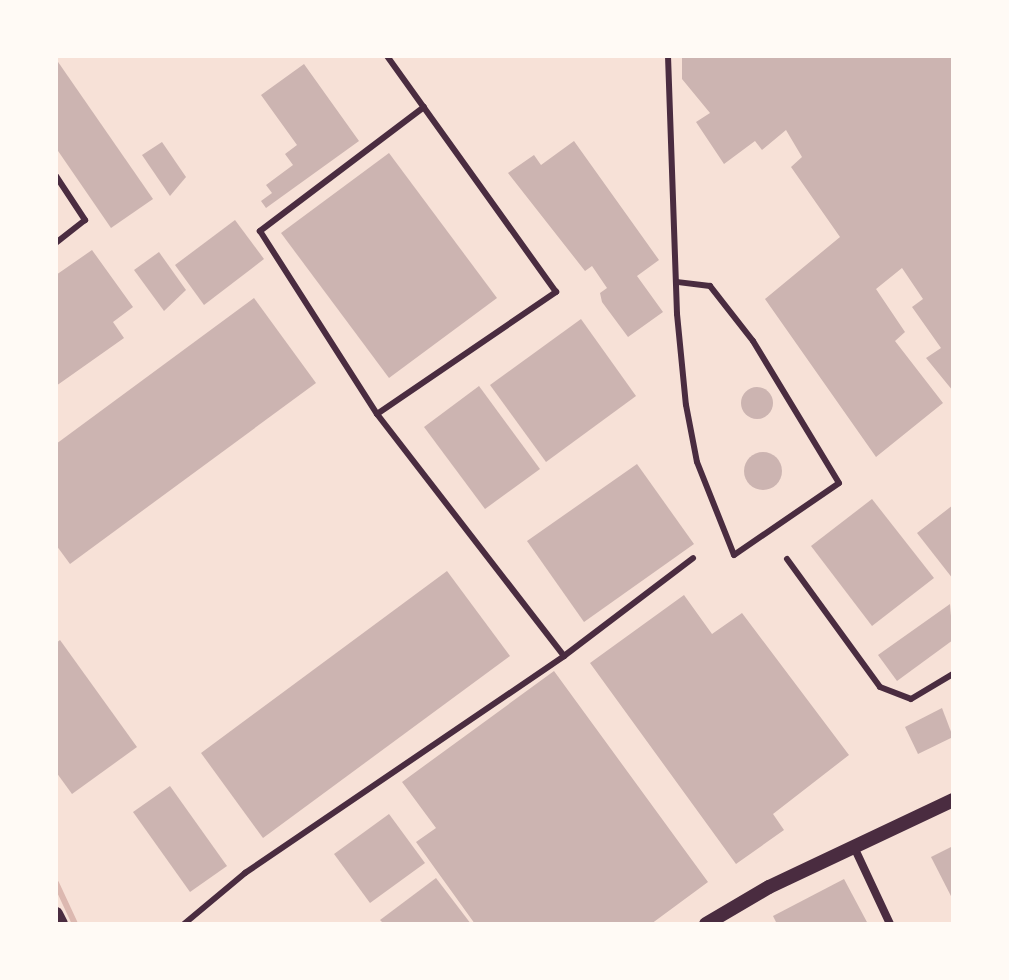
<!DOCTYPE html>
<html>
<head>
<meta charset="utf-8">
<style>
	body { margin:0 }
	#map { position:relative; width:1009px; height:980px; overflow:hidden; background:#f7e1d7; font-family:"Roboto Condensed",sans-serif }
	div>[style] { position:absolute }
	.stream>* { height:6px; margin:-3px; padding:0 3px; transform-origin:3px; border-radius:3px; background:#dcb8b0 }
	.building>* { inset:0; background:#ccb4b1 }
	.round { border-radius:50% }
	.service>* { height:6px; margin:-3px; padding:0 3px; transform-origin:3px; border-radius:3px; background:#4a2c40 }
	.minor>* { height:8px; margin:-4px; padding:0 4px; transform-origin:4px; border-radius:4px; background:#4a2c40 }
	.tertiary>* { height:14px; margin:-7px; padding:0 7px; transform-origin:7px; border-radius:7px; background:#4a2c40 }
	span { translate:-50% -50%; white-space:nowrap; text-align:center; line-height:1.15; -webkit-text-stroke:6px #fffaf5; paint-order:stroke }
	.frame { position:absolute; inset:0; border:58px solid #fffaf5; pointer-events:none }
</style>
</head>
<body>
<div id="map">
	<div class="stream">
		<div style="left:56px;top:883px;width:45px;rotate:65.1deg"></div>
	</div>
	<div class="building">
		<div style="clip-path:polygon(953px 56px,953px 391px,926px 358px,941px 348px,912px 307px,923px 299px,902px 268px,876px 289px,905px 332px,895px 341px,943px 403px,876px 457px,765px 299px,840px 237px,791px 167px,802px 157px,786px 130px,762px 150px,755px 141px,724px 164px,696px 122px,710px 113px,682px 79px,682px 57px)"></div>
		<div style="clip-path:polygon(56px 59px,153px 199px,111px 228px,56px 148px)"></div>
		<div style="clip-path:polygon(304px 64px,359px 141px,266px 208px,261px 201px,272px 193px,266px 185px,293px 165px,285px 154px,297px 145px,261px 95px)"></div>
		<div style="clip-path:polygon(574px 141px,659px 260px,637px 276px,663px 312px,628px 337px,602px 302px,600px 293px,607px 288px,592px 266px,585px 271px,508px 173px,534px 155px,541px 165px)"></div>
		<div style="clip-path:polygon(162px 142px,186px 177px,170px 196px,142px 155px)"></div>
		<div style="clip-path:polygon(389px 153px,497px 298px,389px 378px,281px 233px)"></div>
		<div style="clip-path:polygon(235px 220px,264px 259px,204px 305px,175px 265px)"></div>
		<div style="clip-path:polygon(92px 250px,133px 307px,113px 322px,124px 338px,56px 386px,56px 275px)"></div>
		<div style="clip-path:polygon(159px 252px,186px 290px,164px 311px,134px 270px)"></div>
		<div style="clip-path:polygon(254px 298px,316px 383px,70px 564px,56px 545px,56px 444px)"></div>
		<div style="clip-path:polygon(581px 319px,636px 396px,546px 462px,490px 385px)"></div>
		<div style="clip-path:polygon(479px 386px,540px 469px,485px 509px,424px 427px)"></div>
		<div class="round" style="left:741px;top:387px;width:32px;height:32px"></div>
		<div class="round" style="left:744px;top:452px;width:38px;height:38px"></div>
		<div style="clip-path:polygon(637px 464px,694px 544px,584px 622px,527px 541px)"></div>
		<div style="clip-path:polygon(872px 499px,934px 578px,872px 626px,811px 546px)"></div>
		<div style="clip-path:polygon(953px 505px,953px 579px,917px 533px)"></div>
		<div style="clip-path:polygon(447px 571px,510px 656px,263px 838px,201px 753px)"></div>
		<div style="clip-path:polygon(684px 595px,712px 634px,742px 613px,849px 755px,773px 814px,784px 830px,736px 864px,590px 663px)"></div>
		<div style="clip-path:polygon(950px 604px,953px 640px,897px 681px,878px 655px)"></div>
		<div style="clip-path:polygon(60px 640px,137px 747px,72px 794px,56px 772px,56px 643px)"></div>
		<div style="clip-path:polygon(554px 671px,708px 882px,651px 924px,475px 924px,416px 842px,436px 828px,402px 782px)"></div>
		<div style="clip-path:polygon(942px 708px,953px 737px,918px 754px,905px 727px)"></div>
		<div style="clip-path:polygon(170px 786px,227px 866px,190px 892px,133px 812px)"></div>
		<div style="clip-path:polygon(389px 814px,425px 863px,370px 903px,334px 854px)"></div>
		<div style="clip-path:polygon(953px 846px,953px 900px,931px 857px)"></div>
		<div style="clip-path:polygon(436px 878px,471px 924px,384px 924px,380px 920px)"></div>
		<div style="clip-path:polygon(844px 879px,868px 924px,777px 924px,773px 916px)"></div>
	</div>
	<div class="service">
		<div style="left:668px;top:56px;width:258px;rotate:88deg"></div>
		<div style="left:677px;top:314px;width:91px;rotate:84.4deg"></div>
		<div style="left:686px;top:405px;width:58px;rotate:79.1deg"></div>
		<div style="left:697px;top:462px;width:100px;rotate:68.3deg"></div>
		<div style="left:734px;top:555px;width:127px;rotate:-34.4deg"></div>
		<div style="left:839px;top:483px;width:166px;rotate:-121.2deg"></div>
		<div style="left:753px;top:341px;width:70px;rotate:-128deg"></div>
		<div style="left:710px;top:286px;width:34px;rotate:-173deg"></div>
		<div style="left:424px;top:107px;width:206px;rotate:142.9deg"></div>
		<div style="left:260px;top:231px;width:217px;rotate:57.4deg"></div>
		<div style="left:377px;top:414px;width:306px;rotate:52.3deg"></div>
		<div style="left:56px;top:176px;width:53px;rotate:56.6deg"></div>
		<div style="left:85px;top:220px;width:37px;rotate:142deg"></div>
		<div style="left:377px;top:414px;width:217px;rotate:-34.3deg"></div>
		<div style="left:556px;top:292px;width:290px;rotate:-125.6deg"></div>
		<div style="left:787px;top:559px;width:158px;rotate:54deg"></div>
		<div style="left:880px;top:687px;width:33px;rotate:21deg"></div>
		<div style="left:911px;top:699px;width:49px;rotate:-30.8deg"></div>
		<div style="left:184px;top:924px;width:80px;rotate:-39.9deg"></div>
		<div style="left:245px;top:873px;width:386px;rotate:-34.2deg"></div>
		<div style="left:564px;top:656px;width:162px;rotate:-37.2deg"></div>
	</div>
	<div class="minor">
		<div style="left:854px;top:847px;width:85px;rotate:64.9deg"></div>
	</div>
	<div class="tertiary">
		<div style="left:56px;top:914px;width:11px;rotate:63deg"></div>
		<div style="left:706px;top:924px;width:73px;rotate:-30.4deg"></div>
		<div style="left:769px;top:887px;width:204px;rotate:-25.3deg"></div>
	</div>
	<div class="frame"></div>
</div>
</body>
</html>
